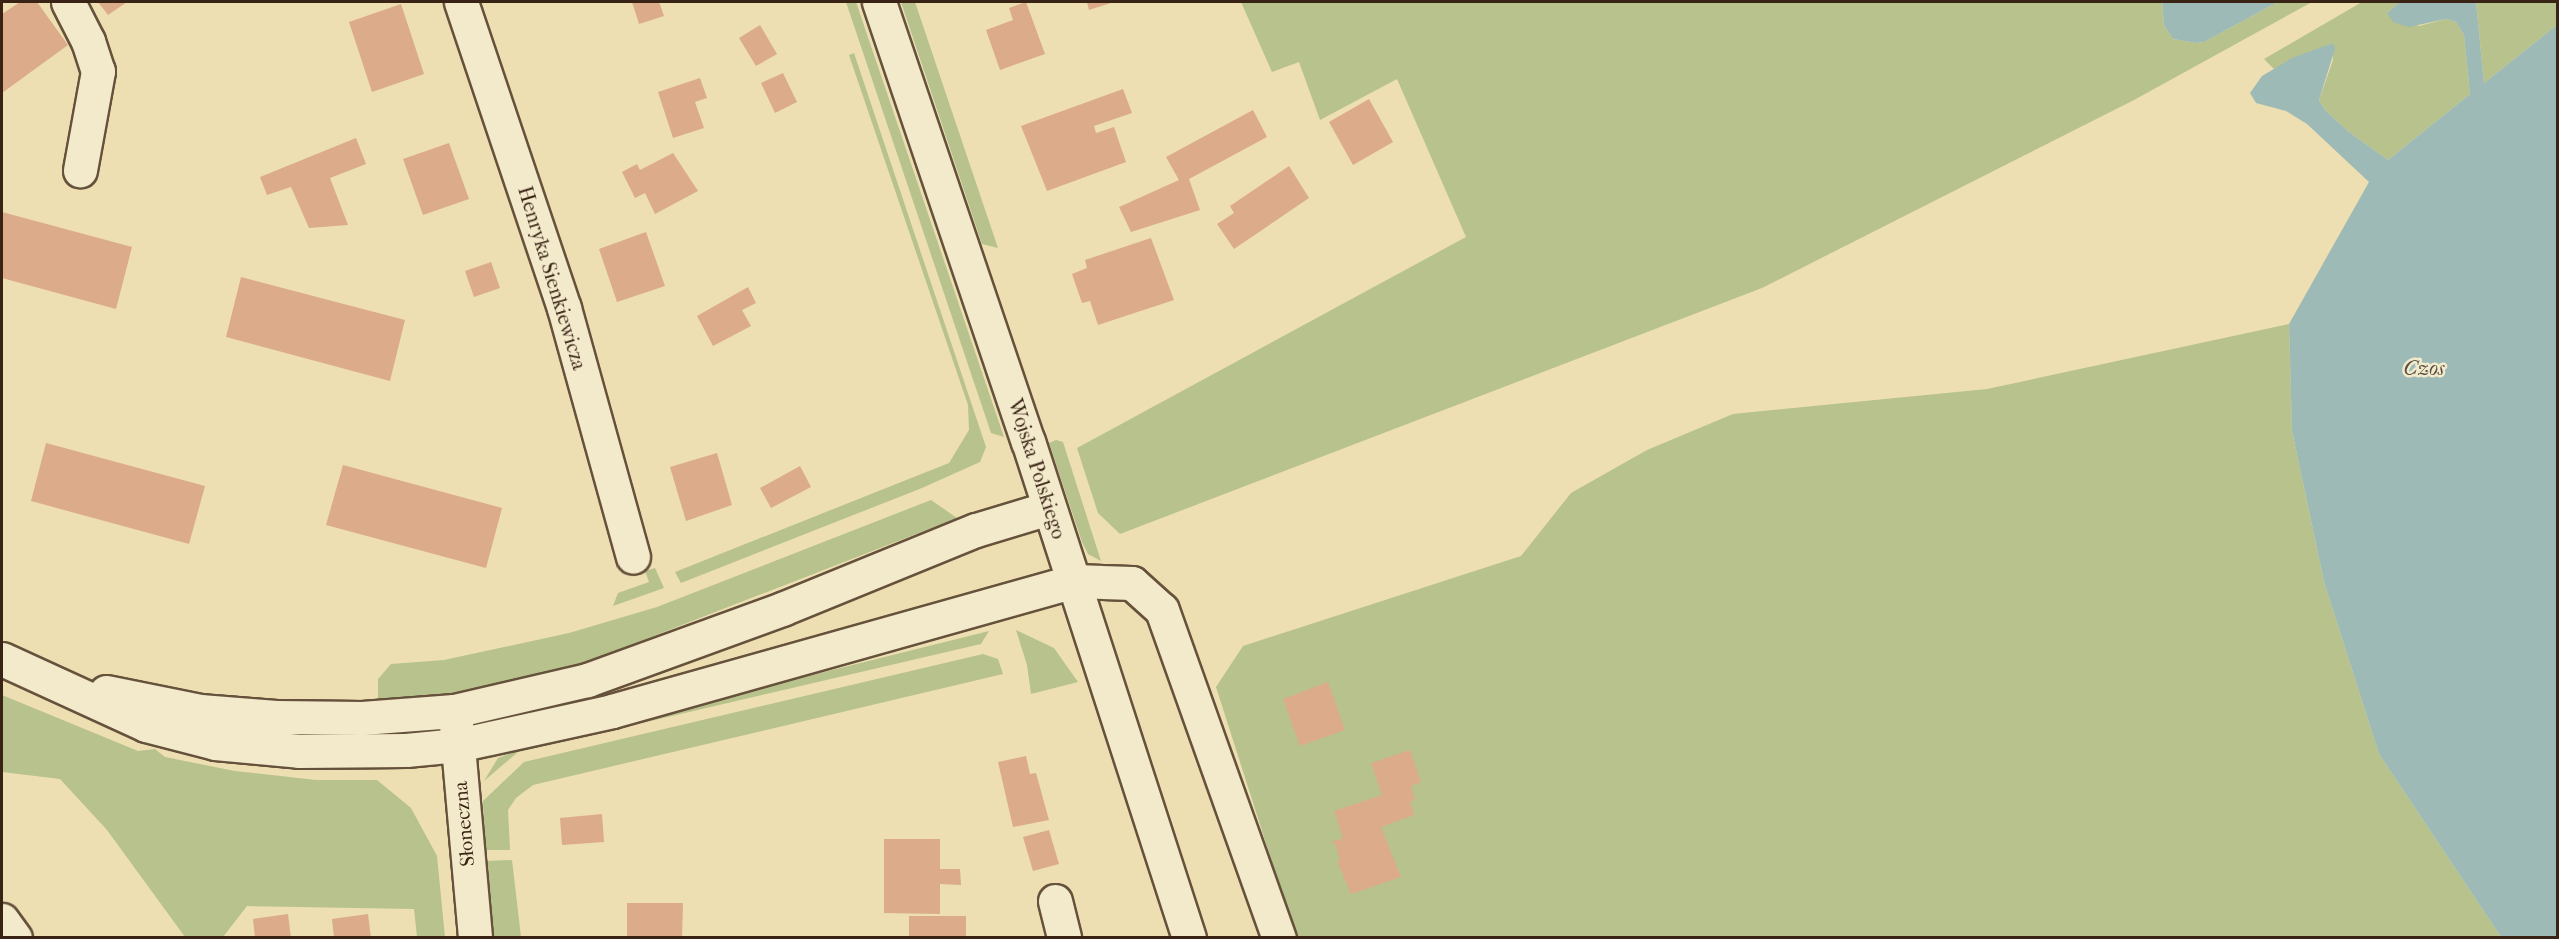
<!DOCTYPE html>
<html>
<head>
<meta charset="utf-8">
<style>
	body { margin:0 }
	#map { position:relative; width:2559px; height:939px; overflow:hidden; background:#eddfb1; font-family:"IM FELL French Canon",serif }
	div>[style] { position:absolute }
	.green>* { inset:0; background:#b8c28c }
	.water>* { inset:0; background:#9ebab7 }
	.building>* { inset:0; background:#dcab8a }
	.roads { filter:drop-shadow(2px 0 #66523c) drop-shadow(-2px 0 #66523c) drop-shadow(0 2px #66523c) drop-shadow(0 -2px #66523c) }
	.minor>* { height:33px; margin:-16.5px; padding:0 16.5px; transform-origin:16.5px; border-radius:16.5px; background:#f3eacc }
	span { translate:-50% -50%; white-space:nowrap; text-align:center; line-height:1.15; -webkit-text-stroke:5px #f3eacc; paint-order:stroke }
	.street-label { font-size:20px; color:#392315 }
	.water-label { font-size:21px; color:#575046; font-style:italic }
	.frame { position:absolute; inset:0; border:3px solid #392315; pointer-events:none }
</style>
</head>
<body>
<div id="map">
	<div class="green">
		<div style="clip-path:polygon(846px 2px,856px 2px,1004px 437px,991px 433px)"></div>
		<div style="clip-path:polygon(901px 2px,915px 2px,998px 248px,982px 244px)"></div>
		<div style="clip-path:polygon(1241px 2px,2162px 2px,2164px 25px,2173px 39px,2196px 43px,2204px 42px,2278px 2px,2312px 2px,2134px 100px,1762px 288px,1120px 534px,1098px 513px,1077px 448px,1466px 237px,1397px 79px,1320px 120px,1299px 62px,1272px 72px)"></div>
		<div style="clip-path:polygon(2362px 2px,2400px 2px,2387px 13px,2419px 26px,2446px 19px,2456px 22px,2464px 35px,2470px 94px,2388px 160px,2349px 132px,2325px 110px,2319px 100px,2333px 60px,2333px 43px,2274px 69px,2264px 59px)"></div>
		<div style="clip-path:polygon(2476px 2px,2557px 2px,2557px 25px,2484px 83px)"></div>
		<div style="clip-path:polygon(854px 53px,986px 447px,980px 462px,922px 488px,681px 583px,675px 572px,949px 463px,969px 430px,968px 405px,849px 55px)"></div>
		<div style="clip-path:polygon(2289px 324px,2292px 431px,2324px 582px,2379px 754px,2501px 937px,1296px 937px,1216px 687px,1243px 646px,1521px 556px,1571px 493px,1647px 450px,1733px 414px,1987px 389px)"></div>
		<div style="clip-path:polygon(1056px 440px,1063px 442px,1101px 561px,1088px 554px,1082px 542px,1049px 443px)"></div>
		<div style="clip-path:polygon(931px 500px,957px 518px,569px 669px,448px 696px,378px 703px,378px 679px,391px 664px,444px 660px,569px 633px,657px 607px)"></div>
		<div style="clip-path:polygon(655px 568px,664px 588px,613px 606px,618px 593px,649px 582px,645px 571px)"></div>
		<div style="clip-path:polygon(1016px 630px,1054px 648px,1078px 682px,1031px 694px,1027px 665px)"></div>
		<div style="clip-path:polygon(989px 631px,981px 644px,518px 752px,484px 781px,498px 758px,535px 744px)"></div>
		<div style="clip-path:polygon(983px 654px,998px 659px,1003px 674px,533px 785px,516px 798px,508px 810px,510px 850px,485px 850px,483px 801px,524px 762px)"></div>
		<div style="clip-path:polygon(2px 695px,138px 751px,155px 749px,165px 757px,235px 771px,316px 780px,377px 780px,411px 808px,437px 856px,445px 937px,417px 937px,414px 909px,247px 906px,223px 937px,185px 937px,107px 830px,60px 779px,2px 772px)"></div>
		<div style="clip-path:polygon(512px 860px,521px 937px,493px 937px,486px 861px)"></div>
	</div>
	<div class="water">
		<div style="clip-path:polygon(2162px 2px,2278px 2px,2204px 42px,2196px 43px,2173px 39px,2164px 25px)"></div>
		<div style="clip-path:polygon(2476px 2px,2484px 83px,2557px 25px,2557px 937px,2501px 937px,2379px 754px,2324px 582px,2292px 431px,2289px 324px,2369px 182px,2307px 124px,2286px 111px,2256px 103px,2250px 93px,2262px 76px,2292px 58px,2333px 43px,2335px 49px,2319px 100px,2325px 110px,2349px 132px,2388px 160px,2470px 94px,2464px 35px,2456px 22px,2446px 19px,2409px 27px,2393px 22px,2387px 13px,2400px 2px)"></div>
	</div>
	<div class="building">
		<div style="clip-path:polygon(20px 2px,37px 2px,68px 45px,2px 93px,2px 14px)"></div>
		<div style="clip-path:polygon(98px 2px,127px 2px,108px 15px)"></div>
		<div style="clip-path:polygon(632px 2px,659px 2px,664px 16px,639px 24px)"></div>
		<div style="clip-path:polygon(1026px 2px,1045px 54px,1000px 70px,986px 30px,1013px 20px,1009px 8px)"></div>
		<div style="clip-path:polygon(1087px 2px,1114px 2px,1089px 10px)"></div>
		<div style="clip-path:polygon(401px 4px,424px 74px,372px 92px,349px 22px)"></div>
		<div style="clip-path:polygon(760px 25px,777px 54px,756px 66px,739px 38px)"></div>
		<div style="clip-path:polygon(783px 73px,797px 102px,775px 113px,761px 83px)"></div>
		<div style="clip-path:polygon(700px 78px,707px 98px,695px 102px,704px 128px,673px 138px,658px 92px)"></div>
		<div style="clip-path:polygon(1123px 89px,1132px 113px,1094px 126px,1096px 133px,1114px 127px,1126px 162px,1047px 191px,1021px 126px)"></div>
		<div style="clip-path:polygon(1369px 99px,1393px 142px,1353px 165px,1329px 122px)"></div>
		<div style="clip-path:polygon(1253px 110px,1267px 137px,1189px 179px,1200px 210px,1131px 232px,1119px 207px,1179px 180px,1166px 157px)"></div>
		<div style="clip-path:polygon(356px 138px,366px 164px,330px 178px,348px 225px,309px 228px,291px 187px,267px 195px,260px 177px)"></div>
		<div style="clip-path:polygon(449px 143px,469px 199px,423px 215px,403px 159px)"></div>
		<div style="clip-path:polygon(673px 153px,698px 191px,655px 214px,645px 193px,635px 198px,622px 172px,637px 164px,640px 170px)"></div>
		<div style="clip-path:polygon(1289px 166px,1309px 198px,1234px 249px,1217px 224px,1234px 213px,1230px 206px)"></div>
		<div style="clip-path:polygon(2px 212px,132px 247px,116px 309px,2px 278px)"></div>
		<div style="clip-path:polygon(646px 232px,665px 286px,617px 302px,599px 249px)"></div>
		<div style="clip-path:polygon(1151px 238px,1174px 300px,1098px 325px,1090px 301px,1082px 303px,1072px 274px,1087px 268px,1085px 260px)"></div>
		<div style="clip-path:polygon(491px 262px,500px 288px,474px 297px,465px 271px)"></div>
		<div style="clip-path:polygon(241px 277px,405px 320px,390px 381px,226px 337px)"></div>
		<div style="clip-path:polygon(748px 287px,756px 303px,742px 310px,751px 326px,713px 346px,697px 316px)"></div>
		<div style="clip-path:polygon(46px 443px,205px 486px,189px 544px,31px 501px)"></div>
		<div style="clip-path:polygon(717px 453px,732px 505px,686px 521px,670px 467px)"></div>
		<div style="clip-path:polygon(343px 465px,502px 508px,486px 568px,326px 525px)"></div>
		<div style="clip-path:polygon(800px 466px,811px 487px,771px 508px,760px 488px)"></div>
		<div style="clip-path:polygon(1328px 682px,1345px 730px,1300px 746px,1283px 699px)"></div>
		<div style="clip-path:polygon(1410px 750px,1421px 782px,1411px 786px,1415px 800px,1410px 802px,1414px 815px,1381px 827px,1401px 877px,1351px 894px,1337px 861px,1340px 860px,1336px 845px,1331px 842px,1343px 838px,1334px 811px,1382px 795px,1371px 763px)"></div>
		<div style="clip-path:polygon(1026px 756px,1030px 774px,1036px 773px,1049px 820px,1013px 827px,998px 762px)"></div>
		<div style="clip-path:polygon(602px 814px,604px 842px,562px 845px,560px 818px)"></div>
		<div style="clip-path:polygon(1049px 830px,1059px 864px,1033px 871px,1023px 837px)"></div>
		<div style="clip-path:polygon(884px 839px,940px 839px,940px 869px,960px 869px,961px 885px,940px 884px,940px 914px,884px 913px)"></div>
		<div style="clip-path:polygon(627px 903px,683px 903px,682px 938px,627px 938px)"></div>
		<div style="clip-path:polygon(288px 914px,291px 938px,255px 938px,253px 919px)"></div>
		<div style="clip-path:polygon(368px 914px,371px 938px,334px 938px,332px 919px)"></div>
		<div style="clip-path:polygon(909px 916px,966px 916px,966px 938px,909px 938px)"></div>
	</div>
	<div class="roads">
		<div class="minor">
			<div style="left:68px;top:2px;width:44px;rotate:62.9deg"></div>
			<div style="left:88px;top:41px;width:32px;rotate:72deg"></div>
			<div style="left:98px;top:71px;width:101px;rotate:100.3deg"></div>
			<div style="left:461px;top:2px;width:323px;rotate:71.4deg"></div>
			<div style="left:564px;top:308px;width:258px;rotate:74.5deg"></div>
			<div style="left:879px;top:2px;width:464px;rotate:71.3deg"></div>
			<div style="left:1028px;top:441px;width:522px;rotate:72.05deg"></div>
			<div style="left:2px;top:659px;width:158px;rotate:24.6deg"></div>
			<div style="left:146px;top:725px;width:71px;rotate:14.6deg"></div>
			<div style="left:215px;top:743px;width:84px;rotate:5.4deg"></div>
			<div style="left:299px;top:751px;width:107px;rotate:-0.5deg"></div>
			<div style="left:406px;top:750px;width:52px;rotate:-5.5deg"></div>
			<div style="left:458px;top:745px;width:158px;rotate:-12.4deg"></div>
			<div style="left:612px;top:711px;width:481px;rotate:-15.7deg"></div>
			<div style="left:1075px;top:581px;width:57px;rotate:2deg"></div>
			<div style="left:1132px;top:583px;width:40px;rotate:42deg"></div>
			<div style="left:1162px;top:610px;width:348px;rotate:70.4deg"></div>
			<div style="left:106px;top:692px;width:96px;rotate:11.4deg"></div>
			<div style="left:200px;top:711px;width:76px;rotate:4.5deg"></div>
			<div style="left:276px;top:717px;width:86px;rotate:0.7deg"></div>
			<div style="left:362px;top:718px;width:92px;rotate:-4.4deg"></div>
			<div style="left:454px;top:711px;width:137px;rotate:-13.1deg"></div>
			<div style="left:587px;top:680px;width:208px;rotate:-20deg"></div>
			<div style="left:782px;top:609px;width:209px;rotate:-22.2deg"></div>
			<div style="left:976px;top:530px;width:76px;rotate:-16.8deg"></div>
			<div style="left:456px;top:724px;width:215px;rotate:84.9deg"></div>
			<div style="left:1055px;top:901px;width:38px;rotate:76deg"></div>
			<div style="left:2px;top:920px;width:22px;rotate:54deg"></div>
		</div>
	</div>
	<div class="street-label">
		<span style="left:552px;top:278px;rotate:73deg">Henryka Sienkiewicza</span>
		<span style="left:1037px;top:469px;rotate:72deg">Wojska Polskiego</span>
		<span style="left:464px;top:824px;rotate:-95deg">Słoneczna</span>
	</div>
	<div class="water-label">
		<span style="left:2424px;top:368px">Czos</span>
	</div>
	<div class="frame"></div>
</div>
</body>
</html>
